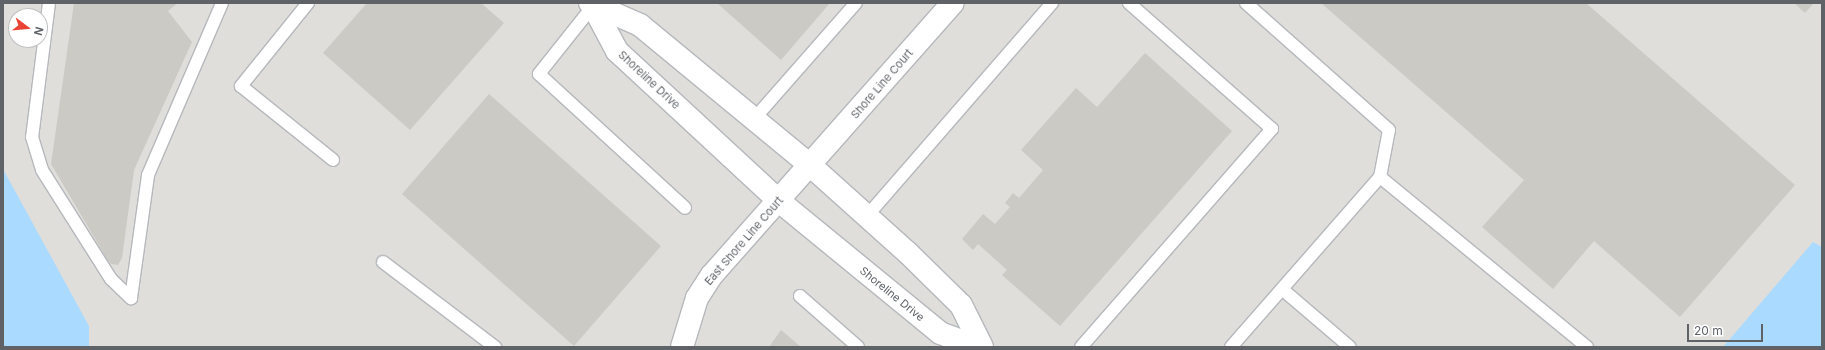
<!DOCTYPE html>
<html>
<head>
<meta charset="utf-8">
<style>
	body { margin:0 }
	#map { position:relative; width:1825px; height:350px; overflow:hidden; background:#f1efe8; font-family:Inter,sans-serif }
	div>[style] { position:absolute }
	.industrial>* { inset:0; background:#e0deda }
	.water>* { inset:0; background:#aadaff }
	.building>* { inset:0; background:#cccac5 }
	.roads { filter:drop-shadow(1px 0 #b5b8bc) drop-shadow(-1px 0 #b5b8bc) drop-shadow(0 1px #b5b8bc) drop-shadow(0 -1px #b5b8bc) }
	.lane>* { height:12px; margin:-6px; padding:0 6px; transform-origin:6px; border-radius:6px; background:#fff }
	.street>* { height:22px; margin:-11px; padding:0 11px; transform-origin:11px; border-radius:11px; background:#fff }
	.secondary>* { height:22px; margin:-11px; padding:0 11px; transform-origin:11px; border-radius:11px; background:#fff }
	span { translate:-50% -50%; white-space:nowrap; text-align:center; line-height:1.15; -webkit-text-stroke:3.5px #fff; paint-order:stroke }
	.street-label { font-size:11px; color:#5f6368 }
	.frame { position:absolute; inset:0; border:4px solid #5f6368; pointer-events:none }
	.north { position:absolute; left:8px; top:8px; width:40px; height:40px; box-sizing:border-box; background:#fff; border:1px solid #bfc1c3; border-radius:50%; rotate:106deg; font-size:11px; font-weight:700; line-height:16px; text-align:center; color:#5f6368 }
	.north::after { content:''; display:block; margin:auto; width:14px; height:18px; background:#ea4335; clip-path:polygon(50% 0,100% 100%,50% 72%,0 100%) }
	.scale { position:absolute; left:1687px; top:324px; width:76px; height:18px; box-sizing:border-box; border:2px solid #5f6368; border-top:0; padding-left:5px; font-size:12px; line-height:14px; white-space:nowrap; color:#5f6368; -webkit-text-stroke:3px #fff; paint-order:stroke }
</style>
</head>
<body>
<div id="map">
	<div class="industrial">
		<div style="clip-path:polygon(evenodd,3px 3px,1822px 3px,1822px 347px,3px 347px,3px 3px,16px 16px,40px 16px,40px 40px,16px 40px,16px 16px)"></div>
	</div>
	<div class="water">
		<div style="clip-path:polygon(3px 169px,89px 326px,89px 347px,3px 347px)"></div>
		<div style="clip-path:polygon(1813px 242px,1822px 247px,1822px 347px,1723px 347px)"></div>
	</div>
	<div class="building">
		<div style="clip-path:polygon(74px 3px,178px 3px,168px 11px,192px 42px,134px 170px,122px 258px,118px 265px,111px 264px,107px 259px,51px 164px)"></div>
		<div style="clip-path:polygon(367px 3px,481px 3px,504px 23px,410px 130px,323px 53px)"></div>
		<div style="clip-path:polygon(717px 3px,830px 3px,781px 60px)"></div>
		<div style="clip-path:polygon(1321px 3px,1586px 3px,1795px 185px,1680px 317px,1594px 241px,1553px 289px,1482px 227px,1524px 180px)"></div>
		<div style="clip-path:polygon(1794px 3px,1814px 3px,1805px 13px)"></div>
		<div style="clip-path:polygon(1145px 53px,1232px 131px,1060px 326px,1002px 275px,1007px 270px,978px 244px,973px 250px,962px 239px,983px 214px,995px 224px,1010px 207px,1005px 203px,1013px 193px,1019px 198px,1043px 170px,1021px 150px,1076px 88px,1097px 107px)"></div>
		<div style="clip-path:polygon(489px 94px,661px 246px,574px 346px,402px 194px)"></div>
		<div style="clip-path:polygon(781px 330px,801px 347px,769px 347px)"></div>
	</div>
	<div class="roads">
		<div class="lane">
			<div style="left:49px;top:3px;width:135px;rotate:97.2deg"></div>
			<div style="left:32px;top:137px;width:34px;rotate:73deg"></div>
			<div style="left:42px;top:170px;width:129px;rotate:57.7deg"></div>
			<div style="left:111px;top:279px;width:28px;rotate:44deg"></div>
			<div style="left:131px;top:298px;width:124px;rotate:-82.1deg"></div>
			<div style="left:148px;top:175px;width:187px;rotate:-66.7deg"></div>
			<div style="left:308px;top:3px;width:107px;rotate:128.9deg"></div>
			<div style="left:241px;top:86px;width:118px;rotate:38.8deg"></div>
			<div style="left:1246px;top:3px;width:191px;rotate:41.6deg"></div>
			<div style="left:1389px;top:130px;width:48px;rotate:100.8deg"></div>
			<div style="left:1380px;top:177px;width:268px;rotate:39.4deg"></div>
			<div style="left:593px;top:6px;width:87px;rotate:128.5deg"></div>
			<div style="left:539px;top:74px;width:198px;rotate:42.5deg"></div>
			<div style="left:754px;top:119px;width:154px;rotate:-48.7deg"></div>
			<div style="left:867px;top:216px;width:282px;rotate:-49deg"></div>
			<div style="left:383px;top:262px;width:141px;rotate:37.2deg"></div>
			<div style="left:1282px;top:289px;width:89px;rotate:40.5deg"></div>
			<div style="left:800px;top:296px;width:77px;rotate:41.3deg"></div>
			<div style="left:1081px;top:347px;width:290px;rotate:-48.8deg"></div>
			<div style="left:1272px;top:129px;width:191px;rotate:-138.6deg"></div>
			<div style="left:1231px;top:347px;width:226px;rotate:-48.8deg"></div>
		</div>
		<div class="street">
			<div style="left:682px;top:347px;width:51px;rotate:-73deg"></div>
			<div style="left:697px;top:298px;width:27px;rotate:-57deg"></div>
			<div style="left:712px;top:275px;width:363px;rotate:-48.5deg"></div>
		</div>
		<div class="secondary">
			<div style="left:590px;top:3px;width:55px;rotate:23.7deg"></div>
			<div style="left:640px;top:25px;width:222px;rotate:39.5deg"></div>
			<div style="left:811px;top:166px;width:130px;rotate:41.9deg"></div>
			<div style="left:908px;top:253px;width:74px;rotate:44.5deg"></div>
			<div style="left:961px;top:305px;width:47px;rotate:63.4deg"></div>
			<div style="left:593px;top:6px;width:51px;rotate:61.9deg"></div>
			<div style="left:617px;top:51px;width:221px;rotate:42.8deg"></div>
			<div style="left:779px;top:201px;width:208px;rotate:39.3deg"></div>
			<div style="left:940px;top:333px;width:40px;rotate:20.2deg"></div>
		</div>
	</div>
	<div class="street-label">
		<span style="left:649px;top:80px;rotate:43deg">Shoreline Drive</span>
		<span style="left:882px;top:84px;rotate:-49deg">Shore Line Court</span>
		<span style="left:744px;top:241px;rotate:-49deg">East Shore Line Court</span>
		<span style="left:892px;top:294px;rotate:39deg">Shoreline Drive</span>
	</div>
	<div class="frame"></div>
	<div class="north">N</div>
	<div class="scale">20 m</div>
</div>
</body>
</html>
